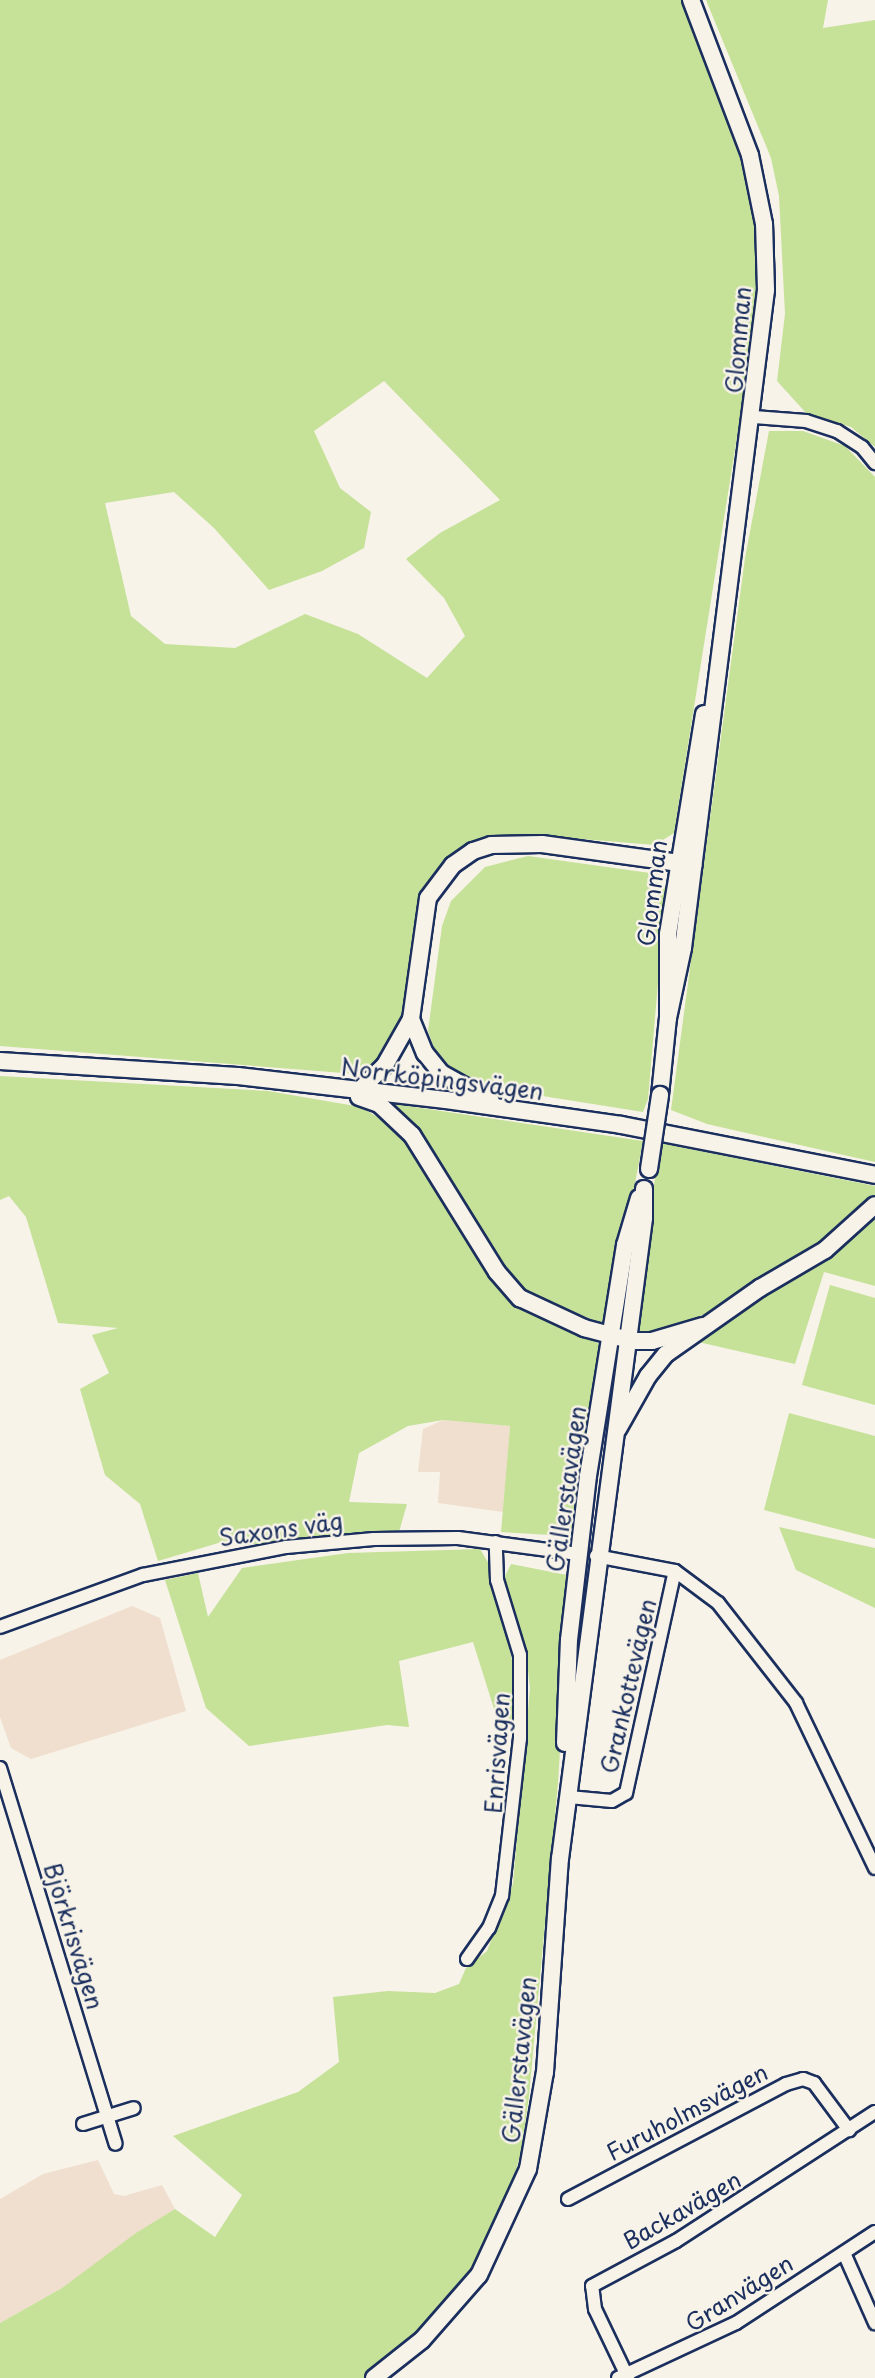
<!DOCTYPE html>
<html>
<head>
<meta charset="utf-8">
<style>
	body { margin:0 }
	#map { position:relative; width:875px; height:2378px; overflow:hidden; background:#f7f3e8; font-family:"Playpen Sans",sans-serif }
	div>[style] { position:absolute }
	.built>* { inset:0; background:#f0dfce }
	.green>* { inset:0; background:#c6e198 }
	.roads { filter:drop-shadow(2px 0 #1b2f5e) drop-shadow(-2px 0 #1b2f5e) drop-shadow(0 2px #1b2f5e) drop-shadow(0 -2px #1b2f5e) }
	.street>* { height:12px; margin:-6px; padding:0 6px; transform-origin:6px; border-radius:6px; background:#f7f3e8 }
	.secondary>* { height:16px; margin:-8px; padding:0 8px; transform-origin:8px; border-radius:8px; background:#f7f3e8 }
	.bridges { filter:drop-shadow(2px 0 #1b2f5e) drop-shadow(-2px 0 #1b2f5e) drop-shadow(0 2px #1b2f5e) drop-shadow(0 -2px #1b2f5e) }
	.secondary-bridge>* { height:16px; margin:-8px; padding:0 8px; transform-origin:8px; border-radius:8px; background:#f7f3e8 }
	span { translate:-50% -50%; white-space:nowrap; text-align:center; line-height:1.15; -webkit-text-stroke:5px #f7f3e8; paint-order:stroke }
	.street-label { font-size:23px; color:#1b2f5e }
</style>
</head>
<body>
<div id="map">
	<div class="built">
		<div style="clip-path:polygon(443px 1420px,510px 1426px,503px 1512px,438px 1503px,440px 1472px,418px 1472px,423px 1429px)"></div>
		<div style="clip-path:polygon(132px 1606px,160px 1618px,186px 1711px,31px 1759px,11px 1748px,0 1717px,0 1660px)"></div>
		<div style="clip-path:polygon(98px 2160px,114px 2194px,124px 2196px,162px 2185px,175px 2209px,62px 2288px,0 2323px,0 2199px,43px 2174px)"></div>
	</div>
	<div class="green">
		<div style="clip-path:polygon(evenodd,0 0,685px 0,748px 171px,757px 222px,760px 292px,674px 833px,655px 845px,520px 834px,456px 853px,435px 874px,419px 903px,405px 1007px,391px 1050px,369px 1075px,0 1046px,0 0,384px 381px,500px 500px,440px 533px,406px 559px,444px 598px,465px 636px,427px 678px,358px 634px,305px 614px,235px 648px,165px 644px,131px 616px,105px 503px,174px 492px,214px 528px,269px 590px,322px 571px,364px 548px,371px 512px,340px 488px,314px 431px,384px 381px)"></div>
		<div style="clip-path:polygon(706px 0,828px 0,823px 28px,875px 20px,875px 447px,851px 427px,807px 414px,777px 381px,785px 314px,779px 196px,771px 158px)"></div>
		<div style="clip-path:polygon(769px 431px,803px 431px,845px 446px,875px 477px,875px 1162px,707px 1124px,671px 1110px,745px 558px)"></div>
		<div style="clip-path:polygon(528px 856px,657px 874px,666px 890px,648px 1099px,643px 1112px,493px 1088px,453px 1070px,434px 1048px,428px 1031px,442px 926px,451px 901px,485px 867px)"></div>
		<div style="clip-path:polygon(0 1076px,268px 1091px,361px 1107px,395px 1128px,502px 1291px,515px 1305px,600px 1344px,603px 1361px,586px 1461px,578px 1460px,575px 1485px,582px 1488px,578px 1522px,568px 1536px,501px 1532px,510px 1426px,443px 1420px,408px 1426px,359px 1453px,349px 1502px,407px 1504px,399px 1532px,244px 1545px,225px 1541px,158px 1561px,140px 1504px,105px 1475px,80px 1389px,109px 1373px,92px 1335px,118px 1328px,58px 1323px,26px 1217px,9px 1196px,0 1200px)"></div>
		<div style="clip-path:polygon(394px 1104px,643px 1141px,608px 1326px,525px 1292px,501px 1266px,425px 1140px)"></div>
		<div style="clip-path:polygon(660px 1143px,875px 1186px,875px 1196px,856px 1219px,820px 1247px,691px 1322px,663px 1333px,642px 1334px,633px 1332px)"></div>
		<div style="clip-path:polygon(875px 1212px,875px 1286px,824px 1272px,795px 1364px,685px 1339px)"></div>
		<div style="clip-path:polygon(830px 1285px,875px 1298px,875px 1405px,802px 1385px)"></div>
		<div style="clip-path:polygon(789px 1413px,875px 1436px,875px 1539px,764px 1510px)"></div>
		<div style="clip-path:polygon(779px 1527px,875px 1548px,875px 1608px,796px 1570px)"></div>
		<div style="clip-path:polygon(480px 1549px,489px 1564px,516px 1677px,511px 1732px,501px 1731px,473px 1642px,399px 1661px,409px 1727px,387px 1725px,249px 1746px,206px 1708px,165px 1580px,198px 1573px,208px 1617px,242px 1568px,348px 1553px)"></div>
		<div style="clip-path:polygon(511px 1564px,567px 1575px,570px 1587px,558px 1783px,529px 2096px,521px 2153px,504px 2210px,481px 2258px,453px 2299px,381px 2369px,364px 2378px,0 2378px,0 2323px,62px 2288px,136px 2233px,175px 2209px,215px 2237px,242px 2195px,173px 2136px,298px 2092px,339px 2062px,333px 1997px,388px 1991px,435px 1993px,459px 1984px,466px 1968px,487px 1951px,513px 1884px,530px 1688px,526px 1653px,504px 1578px)"></div>
	</div>
	<div class="roads">
		<div class="street">
			<div style="left:754px;top:417px;width:52px;rotate:4.4deg"></div>
			<div style="left:806px;top:421px;width:33px;rotate:18deg"></div>
			<div style="left:837px;top:431px;width:30px;rotate:33deg"></div>
			<div style="left:862px;top:447px;width:21px;rotate:51deg"></div>
			<div style="left:596px;top:1556px;width:80px;rotate:10.8deg"></div>
			<div style="left:675px;top:1571px;width:54px;rotate:36.7deg"></div>
			<div style="left:718px;top:1603px;width:127px;rotate:52deg"></div>
			<div style="left:796px;top:1703px;width:183px;rotate:64.4deg"></div>
			<div style="left:0;top:1627px;width:152px;rotate:-20deg"></div>
			<div style="left:143px;top:1575px;width:146px;rotate:-11.1deg"></div>
			<div style="left:286px;top:1547px;width:88px;rotate:-5.2deg"></div>
			<div style="left:374px;top:1539px;width:84px;rotate:-0.7deg"></div>
			<div style="left:458px;top:1538px;width:121px;rotate:7.6deg"></div>
			<div style="left:0;top:1768px;width:393px;rotate:72.9deg"></div>
			<div style="left:569px;top:1797px;width:43px;rotate:5.3deg"></div>
			<div style="left:612px;top:1801px;width:16px;rotate:-30deg"></div>
			<div style="left:626px;top:1793px;width:227px;rotate:-77.6deg"></div>
			<div style="left:467px;top:1959px;width:38px;rotate:-55deg"></div>
			<div style="left:489px;top:1928px;width:35px;rotate:-68deg"></div>
			<div style="left:502px;top:1896px;width:158px;rotate:-83.5deg"></div>
			<div style="left:520px;top:1739px;width:84px;rotate:-90deg"></div>
			<div style="left:520px;top:1655px;width:78px;rotate:-107deg"></div>
			<div style="left:497px;top:1580px;width:38px;rotate:-92deg"></div>
			<div style="left:83px;top:2124px;width:53px;rotate:-17.4deg"></div>
			<div style="left:568px;top:2199px;width:246px;rotate:-27.8deg"></div>
			<div style="left:786px;top:2084px;width:18px;rotate:-16deg"></div>
			<div style="left:803px;top:2079px;width:12px;rotate:20deg"></div>
			<div style="left:814px;top:2083px;width:59px;rotate:53.3deg"></div>
			<div style="left:844px;top:2253px;width:77px;rotate:66.1deg"></div>
			<div style="left:618px;top:2378px;width:130px;rotate:-25deg"></div>
			<div style="left:736px;top:2323px;width:166px;rotate:-33.2deg"></div>
			<div style="left:628px;top:2378px;width:76px;rotate:-115.6deg"></div>
			<div style="left:595px;top:2309px;width:23px;rotate:-97deg"></div>
			<div style="left:592px;top:2286px;width:95px;rotate:-28.2deg"></div>
			<div style="left:676px;top:2241px;width:237px;rotate:-33deg"></div>
		</div>
		<div class="secondary">
			<div style="left:668px;top:1018px;width:72px;rotate:-77.9deg"></div>
			<div style="left:683px;top:948px;width:663px;rotate:-82.81deg"></div>
			<div style="left:766px;top:290px;width:66px;rotate:-91.7deg"></div>
			<div style="left:764px;top:224px;width:70px;rotate:-101.5deg"></div>
			<div style="left:750px;top:155px;width:166px;rotate:-110.8deg"></div>
			<div style="left:411px;top:1019px;width:37px;rotate:68deg"></div>
			<div style="left:425px;top:1053px;width:26px;rotate:51deg"></div>
			<div style="left:441px;top:1073px;width:57px;rotate:29.2deg"></div>
			<div style="left:0;top:1061px;width:238px;rotate:3.6deg"></div>
			<div style="left:238px;top:1076px;width:209px;rotate:6.6deg"></div>
			<div style="left:446px;top:1100px;width:177px;rotate:8.1deg"></div>
			<div style="left:621px;top:1125px;width:259px;rotate:11.1deg"></div>
			<div style="left:359px;top:1091px;width:37px;rotate:-45deg"></div>
			<div style="left:385px;top:1065px;width:53px;rotate:-60.5deg"></div>
			<div style="left:411px;top:1019px;width:122px;rotate:-82deg"></div>
			<div style="left:428px;top:898px;width:41px;rotate:-52.9deg"></div>
			<div style="left:453px;top:865px;width:24px;rotate:-35deg"></div>
			<div style="left:473px;top:851px;width:19px;rotate:-18deg"></div>
			<div style="left:491px;top:845px;width:51px;rotate:-1.1deg"></div>
			<div style="left:542px;top:844px;width:153px;rotate:7.9deg"></div>
			<div style="left:660px;top:1095px;width:77px;rotate:-84.1deg"></div>
			<div style="left:668px;top:1018px;width:84px;rotate:-90deg"></div>
			<div style="left:668px;top:934px;width:223px;rotate:-80.7deg"></div>
			<div style="left:359px;top:1097px;width:21px;rotate:19deg"></div>
			<div style="left:379px;top:1104px;width:45px;rotate:43.2deg"></div>
			<div style="left:412px;top:1135px;width:161px;rotate:58.2deg"></div>
			<div style="left:497px;top:1272px;width:35px;rotate:49deg"></div>
			<div style="left:520px;top:1298px;width:71px;rotate:25.1deg"></div>
			<div style="left:584px;top:1328px;width:51px;rotate:14.9deg"></div>
			<div style="left:633px;top:1341px;width:19px"></div>
			<div style="left:652px;top:1341px;width:53px;rotate:-16.4deg"></div>
			<div style="left:618px;top:1429px;width:61px;rotate:-60.5deg"></div>
			<div style="left:648px;top:1376px;width:28px;rotate:-51deg"></div>
			<div style="left:666px;top:1354px;width:115px;rotate:-35.1deg"></div>
			<div style="left:760px;top:1288px;width:75px;rotate:-30.3deg"></div>
			<div style="left:825px;top:1250px;width:67px;rotate:-42deg"></div>
			<div style="left:565px;top:1743px;width:103px;rotate:-87.8deg"></div>
			<div style="left:569px;top:1640px;width:165px;rotate:-83.4deg"></div>
			<div style="left:588px;top:1476px;width:234px;rotate:-80.9deg"></div>
			<div style="left:625px;top:1245px;width:49px;rotate:-73.4deg"></div>
			<div style="left:374px;top:2378px;width:61px;rotate:-38.4deg"></div>
			<div style="left:422px;top:2340px;width:86px;rotate:-48.8deg"></div>
			<div style="left:479px;top:2275px;width:117px;rotate:-65.2deg"></div>
			<div style="left:528px;top:2169px;width:98px;rotate:-80.1deg"></div>
			<div style="left:545px;top:2072px;width:214px;rotate:-86deg"></div>
			<div style="left:560px;top:1859px;width:646px;rotate:-82.53deg"></div>
			<div style="left:644px;top:1218px;width:29px;rotate:-90deg"></div>
		</div>
	</div>
	<div class="bridges">
		<div class="secondary-bridge">
			<div style="left:649px;top:1169px;width:75px;rotate:-81.5deg"></div>
		</div>
	</div>
	<div class="street-label">
		<span style="left:738px;top:340px;rotate:-85deg">Glomman</span>
		<span style="left:652px;top:893px;rotate:-83deg">Glomman</span>
		<span style="left:442px;top:1079px;rotate:7deg">Norrköpingsvägen</span>
		<span style="left:566px;top:1489px;rotate:-82deg">Gällerstavägen</span>
		<span style="left:281px;top:1529px;rotate:-8deg">Saxons väg</span>
		<span style="left:628px;top:1686px;rotate:-77deg">Grankottevägen</span>
		<span style="left:497px;top:1753px;rotate:-86deg">Enrisvägen</span>
		<span style="left:74px;top:1936px;rotate:73deg">Björkrisvägen</span>
		<span style="left:519px;top:2060px;rotate:-84deg">Gällerstavägen</span>
		<span style="left:687px;top:2112px;rotate:-28deg">Furuholmsvägen</span>
		<span style="left:682px;top:2210px;rotate:-30deg">Backavägen</span>
		<span style="left:739px;top:2293px;rotate:-32deg">Granvägen</span>
	</div>
</div>
</body>
</html>
